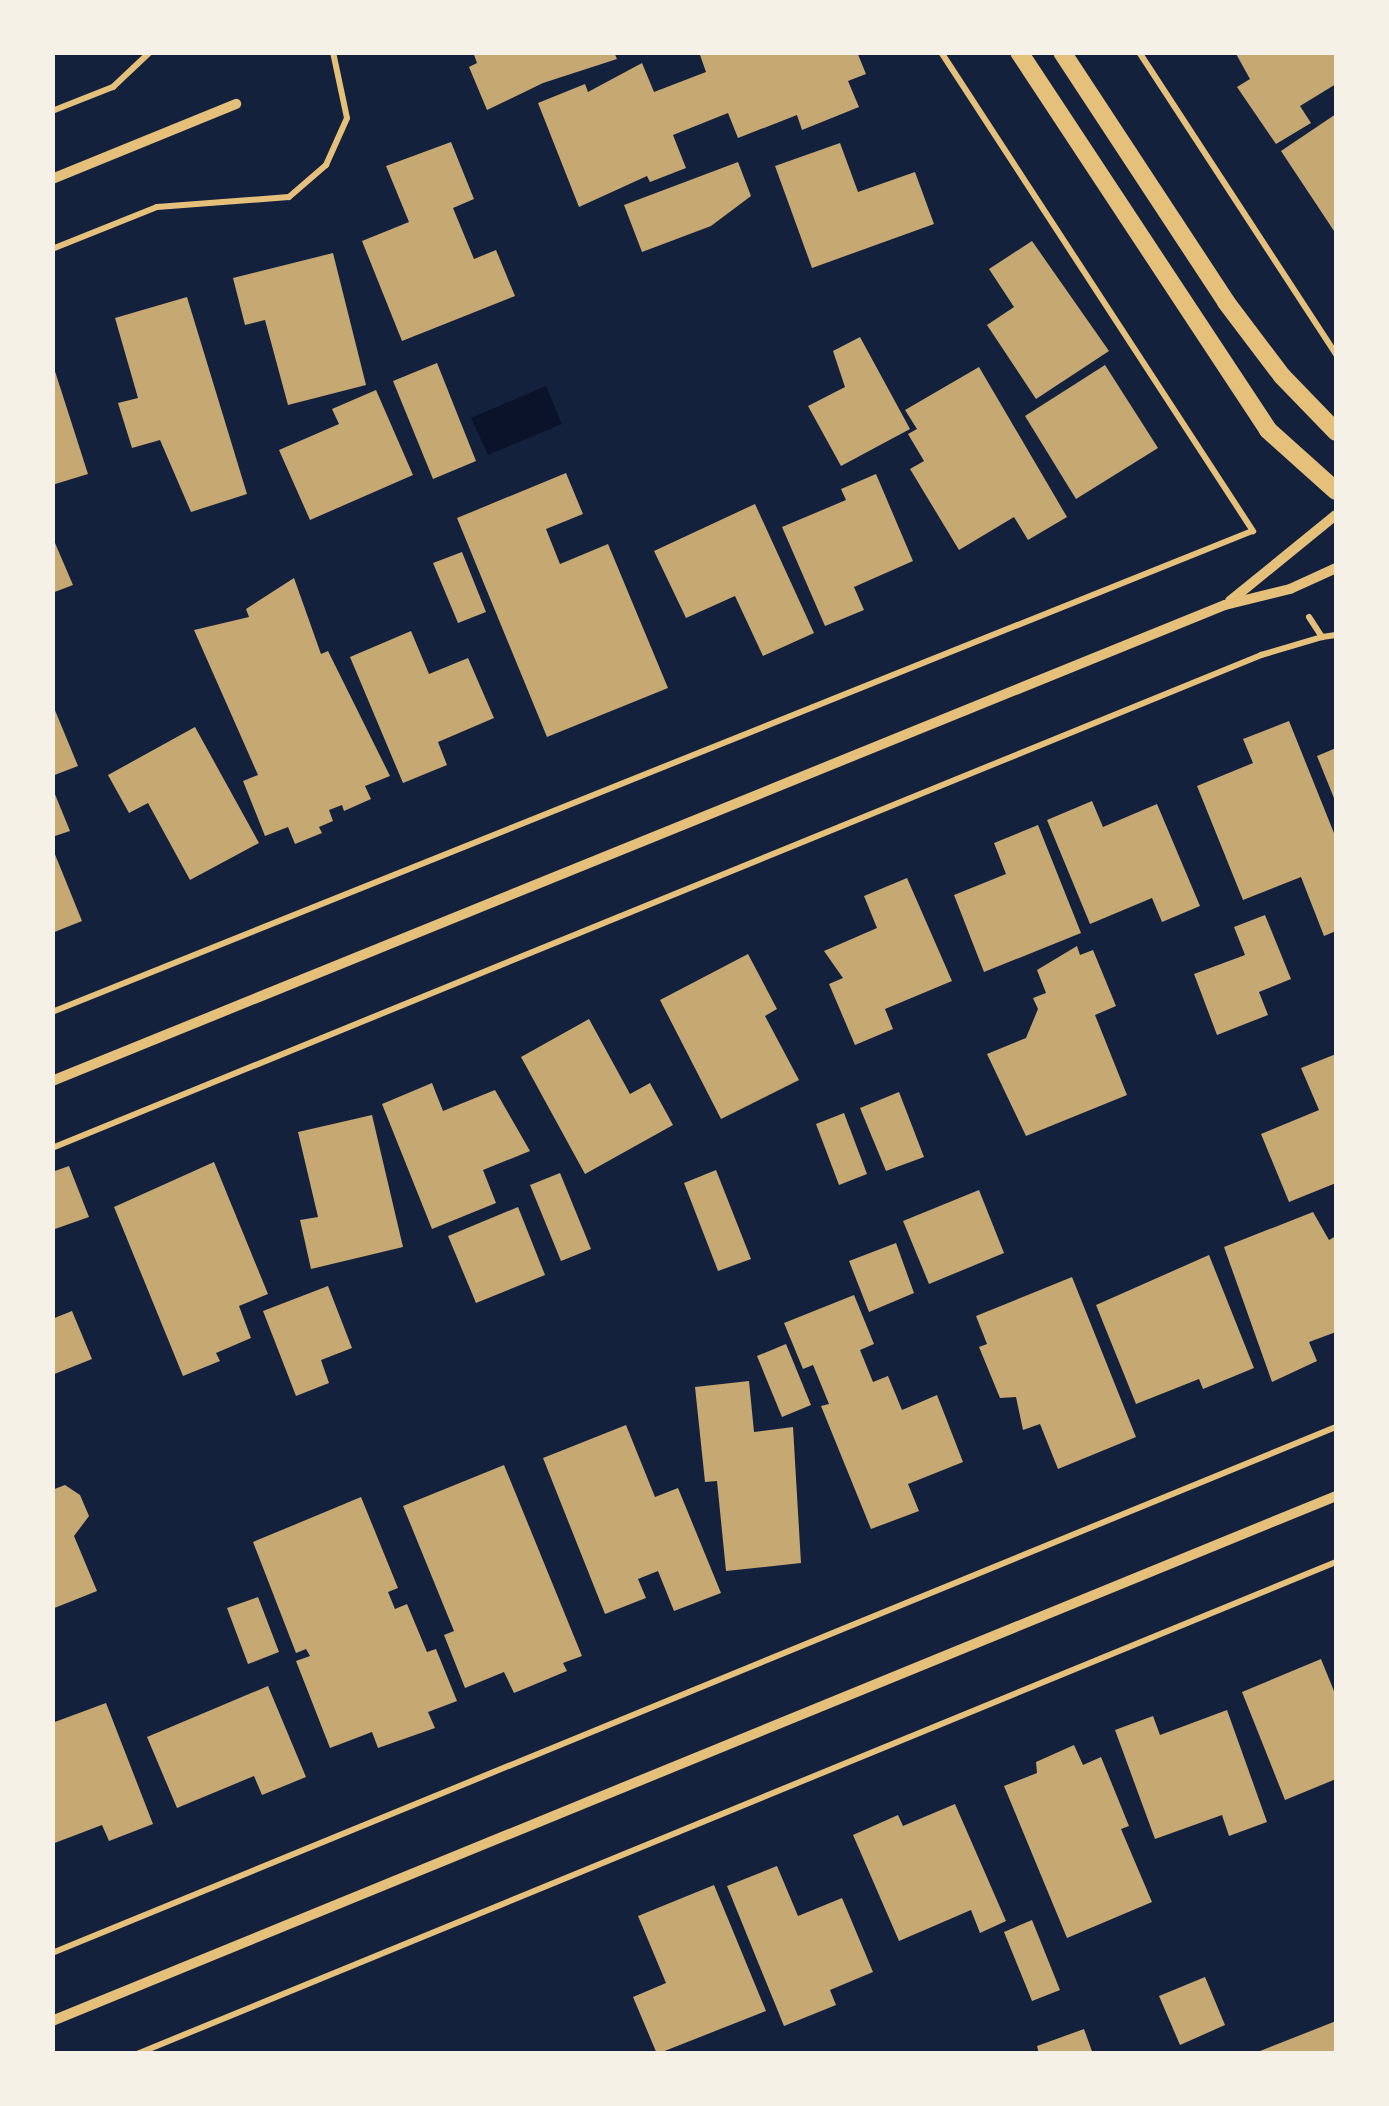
<!DOCTYPE html>
<html>
<head>
<meta charset="utf-8">
<style>
	body { margin:0 }
	#map { position:relative; width:1389px; height:2106px; overflow:hidden; background:#14213d; font-family:Manrope,sans-serif }
	div>[style] { position:absolute }
	.water>* { inset:0; background:#0b132b }
	.building>* { inset:0; background:#c6a872 }
	.path>* { height:6px; margin:-3px; padding:0 3px; transform-origin:3px; border-radius:3px; background:#e5c07b }
	.minor>* { height:10px; margin:-5px; padding:0 5px; transform-origin:5px; border-radius:5px; background:#e5c07b }
	.tertiary>* { height:18px; margin:-9px; padding:0 9px; transform-origin:9px; border-radius:9px; background:#e5c07b }
	span { translate:-50% -50%; white-space:nowrap; text-align:center; line-height:1.15; -webkit-text-stroke:10px #f6f1e7; paint-order:stroke }
	.frame { position:absolute; inset:0; border:55px solid #f6f1e7; pointer-events:none }
</style>
</head>
<body>
<div id="map">
	<div class="water">
		<div style="clip-path:polygon(546px 386px,562px 424px,488px 455px,471px 418px)"></div>
	</div>
	<div class="building">
		<div style="clip-path:polygon(473px 52px,614px 52px,617px 59px,543px 83px,487px 110px,469px 67px,477px 63px)"></div>
		<div style="clip-path:polygon(699px 52px,857px 52px,866px 74px,848px 81px,859px 107px,802px 130px,797px 115px,738px 138px,728px 113px,673px 135px,686px 168px,650px 182px,647px 176px,579px 207px,538px 103px,585px 84px,588px 92px,642px 63px,654px 92px,706px 72px)"></div>
		<div style="clip-path:polygon(1235px 52px,1336px 52px,1336px 84px,1300px 106px,1311px 123px,1276px 144px,1237px 87px,1250px 79px)"></div>
		<div style="clip-path:polygon(1336px 114px,1336px 234px,1281px 151px)"></div>
		<div style="clip-path:polygon(451px 142px,474px 199px,453px 208px,474px 259px,496px 250px,515px 296px,402px 341px,362px 241px,409px 222px,386px 166px)"></div>
		<div style="clip-path:polygon(840px 143px,858px 192px,915px 172px,934px 224px,812px 268px,775px 166px)"></div>
		<div style="clip-path:polygon(738px 162px,751px 196px,711px 226px,642px 252px,624px 205px)"></div>
		<div style="clip-path:polygon(1032px 241px,1109px 351px,1036px 399px,987px 325px,1014px 307px,989px 269px)"></div>
		<div style="clip-path:polygon(333px 253px,366px 385px,288px 405px,265px 320px,245px 325px,233px 278px)"></div>
		<div style="clip-path:polygon(187px 297px,247px 494px,191px 512px,160px 440px,132px 448px,118px 403px,138px 398px,115px 318px)"></div>
		<div style="clip-path:polygon(860px 337px,910px 429px,841px 466px,808px 406px,845px 387px,833px 351px)"></div>
		<div style="clip-path:polygon(52px 362px,88px 474px,52px 485px)"></div>
		<div style="clip-path:polygon(437px 363px,476px 461px,433px 479px,393px 381px)"></div>
		<div style="clip-path:polygon(1105px 365px,1158px 448px,1076px 499px,1025px 416px)"></div>
		<div style="clip-path:polygon(979px 367px,1067px 517px,1028px 540px,1014px 517px,959px 550px,910px 469px,924px 461px,908px 434px,917px 429px,905px 410px)"></div>
		<div style="clip-path:polygon(376px 390px,413px 475px,310px 520px,279px 450px,339px 424px,332px 409px)"></div>
		<div style="clip-path:polygon(566px 473px,583px 514px,546px 529px,560px 564px,608px 544px,668px 688px,547px 737px,457px 518px)"></div>
		<div style="clip-path:polygon(876px 474px,913px 561px,854px 587px,864px 610px,825px 626px,782px 527px,846px 500px,841px 489px)"></div>
		<div style="clip-path:polygon(755px 504px,814px 633px,763px 656px,735px 596px,686px 618px,654px 551px)"></div>
		<div style="clip-path:polygon(52px 536px,73px 585px,52px 593px)"></div>
		<div style="clip-path:polygon(462px 552px,486px 612px,458px 623px,433px 563px)"></div>
		<div style="clip-path:polygon(294px 578px,321px 654px,328px 651px,390px 776px,365px 786px,371px 799px,344px 811px,342px 805px,329px 810px,333px 821px,319px 827px,322px 833px,295px 844px,288px 827px,265px 836px,243px 781px,258px 775px,194px 630px,249px 617px,246px 609px)"></div>
		<div style="clip-path:polygon(411px 631px,429px 674px,468px 658px,494px 718px,438px 742px,447px 765px,403px 783px,350px 657px)"></div>
		<div style="clip-path:polygon(52px 703px,78px 766px,52px 776px)"></div>
		<div style="clip-path:polygon(1289px 721px,1336px 838px,1336px 931px,1324px 936px,1301px 877px,1243px 900px,1197px 786px,1253px 763px,1243px 739px)"></div>
		<div style="clip-path:polygon(195px 727px,259px 843px,190px 880px,148px 803px,129px 813px,108px 775px)"></div>
		<div style="clip-path:polygon(1336px 748px,1336px 803px,1317px 756px)"></div>
		<div style="clip-path:polygon(52px 787px,70px 831px,52px 837px)"></div>
		<div style="clip-path:polygon(1092px 801px,1103px 827px,1157px 804px,1200px 906px,1162px 922px,1152px 898px,1090px 924px,1047px 820px)"></div>
		<div style="clip-path:polygon(1038px 825px,1081px 933px,984px 972px,954px 895px,1006px 874px,994px 843px)"></div>
		<div style="clip-path:polygon(52px 847px,82px 921px,52px 933px)"></div>
		<div style="clip-path:polygon(907px 878px,952px 981px,885px 1009px,893px 1029px,855px 1045px,829px 984px,843px 978px,824px 951px,877px 928px,864px 896px)"></div>
		<div style="clip-path:polygon(1265px 915px,1291px 979px,1259px 992px,1268px 1015px,1217px 1035px,1194px 974px,1245px 955px,1234px 927px)"></div>
		<div style="clip-path:polygon(1077px 946px,1080px 955px,1093px 950px,1116px 1006px,1095px 1015px,1127px 1095px,1026px 1136px,987px 1054px,1026px 1038px,1038px 1009px,1033px 998px,1046px 993px,1037px 970px)"></div>
		<div style="clip-path:polygon(748px 954px,777px 1009px,765px 1016px,799px 1080px,721px 1119px,660px 1000px)"></div>
		<div style="clip-path:polygon(589px 1019px,630px 1094px,650px 1083px,673px 1125px,585px 1174px,521px 1057px)"></div>
		<div style="clip-path:polygon(1336px 1054px,1336px 1183px,1289px 1202px,1261px 1134px,1319px 1110px,1301px 1068px)"></div>
		<div style="clip-path:polygon(432px 1083px,443px 1111px,495px 1090px,530px 1151px,483px 1170px,496px 1203px,432px 1229px,382px 1104px)"></div>
		<div style="clip-path:polygon(899px 1092px,924px 1157px,886px 1171px,860px 1108px)"></div>
		<div style="clip-path:polygon(844px 1113px,867px 1174px,839px 1185px,816px 1124px)"></div>
		<div style="clip-path:polygon(372px 1115px,403px 1247px,311px 1269px,300px 1220px,318px 1217px,298px 1132px)"></div>
		<div style="clip-path:polygon(214px 1162px,268px 1294px,239px 1306px,251px 1338px,216px 1353px,220px 1361px,183px 1376px,114px 1207px)"></div>
		<div style="clip-path:polygon(69px 1166px,89px 1217px,52px 1230px,52px 1172px)"></div>
		<div style="clip-path:polygon(716px 1170px,751px 1259px,718px 1271px,684px 1183px)"></div>
		<div style="clip-path:polygon(560px 1173px,591px 1249px,561px 1261px,530px 1185px)"></div>
		<div style="clip-path:polygon(979px 1190px,1004px 1253px,929px 1284px,903px 1221px)"></div>
		<div style="clip-path:polygon(518px 1207px,545px 1275px,476px 1303px,448px 1236px)"></div>
		<div style="clip-path:polygon(1313px 1212px,1329px 1240px,1336px 1236px,1336px 1332px,1309px 1342px,1317px 1361px,1272px 1382px,1224px 1247px)"></div>
		<div style="clip-path:polygon(896px 1243px,914px 1293px,869px 1312px,849px 1261px)"></div>
		<div style="clip-path:polygon(1209px 1255px,1254px 1368px,1203px 1389px,1199px 1379px,1136px 1404px,1096px 1305px)"></div>
		<div style="clip-path:polygon(1072px 1277px,1136px 1437px,1058px 1469px,1040px 1424px,1023px 1430px,1016px 1397px,1000px 1398px,979px 1347px,987px 1344px,976px 1316px)"></div>
		<div style="clip-path:polygon(328px 1286px,352px 1348px,321px 1360px,329px 1383px,296px 1396px,263px 1311px)"></div>
		<div style="clip-path:polygon(854px 1295px,874px 1344px,860px 1350px,873px 1382px,888px 1376px,902px 1410px,937px 1395px,963px 1462px,908px 1484px,919px 1511px,871px 1529px,821px 1406px,829px 1404px,813px 1365px,803px 1369px,784px 1323px)"></div>
		<div style="clip-path:polygon(72px 1311px,92px 1359px,52px 1375px,52px 1319px)"></div>
		<div style="clip-path:polygon(786px 1344px,811px 1405px,782px 1417px,757px 1356px)"></div>
		<div style="clip-path:polygon(749px 1381px,754px 1432px,793px 1427px,801px 1563px,726px 1571px,717px 1481px,705px 1482px,695px 1387px)"></div>
		<div style="clip-path:polygon(626px 1425px,655px 1497px,678px 1488px,721px 1593px,674px 1611px,658px 1571px,638px 1579px,646px 1598px,605px 1614px,543px 1458px)"></div>
		<div style="clip-path:polygon(504px 1465px,582px 1656px,563px 1663px,567px 1671px,514px 1693px,504px 1672px,465px 1688px,444px 1635px,454px 1631px,403px 1506px)"></div>
		<div style="clip-path:polygon(65px 1485px,80px 1495px,89px 1516px,74px 1536px,97px 1591px,52px 1609px,52px 1490px)"></div>
		<div style="clip-path:polygon(361px 1497px,398px 1588px,388px 1592px,395px 1609px,407px 1604px,427px 1652px,436px 1649px,457px 1701px,428px 1712px,435px 1728px,378px 1748px,372px 1732px,330px 1748px,296px 1661px,310px 1656px,306px 1649px,296px 1653px,253px 1542px)"></div>
		<div style="clip-path:polygon(258px 1597px,279px 1652px,248px 1664px,227px 1608px)"></div>
		<div style="clip-path:polygon(1321px 1659px,1336px 1696px,1336px 1779px,1285px 1800px,1242px 1692px)"></div>
		<div style="clip-path:polygon(268px 1686px,306px 1777px,262px 1795px,254px 1776px,177px 1808px,147px 1737px)"></div>
		<div style="clip-path:polygon(106px 1703px,153px 1824px,109px 1841px,102px 1825px,52px 1844px,52px 1723px)"></div>
		<div style="clip-path:polygon(1227px 1710px,1267px 1822px,1229px 1836px,1222px 1815px,1155px 1839px,1115px 1730px,1153px 1716px,1160px 1735px)"></div>
		<div style="clip-path:polygon(1074px 1745px,1083px 1765px,1101px 1757px,1129px 1826px,1121px 1829px,1152px 1902px,1067px 1938px,1004px 1786px,1037px 1773px,1036px 1762px)"></div>
		<div style="clip-path:polygon(955px 1804px,1006px 1921px,980px 1933px,971px 1910px,899px 1941px,853px 1835px,898px 1815px,903px 1826px)"></div>
		<div style="clip-path:polygon(777px 1866px,798px 1916px,842px 1898px,873px 1972px,830px 1990px,836px 2005px,784px 2026px,727px 1886px)"></div>
		<div style="clip-path:polygon(714px 1885px,766px 2011px,657px 2054px,633px 1997px,666px 1983px,638px 1916px)"></div>
		<div style="clip-path:polygon(1032px 1920px,1060px 1990px,1032px 2001px,1004px 1932px)"></div>
		<div style="clip-path:polygon(1205px 1977px,1225px 2025px,1180px 2045px,1159px 1996px)"></div>
		<div style="clip-path:polygon(1336px 2021px,1336px 2054px,1255px 2054px,1255px 2053px)"></div>
		<div style="clip-path:polygon(1084px 2029px,1093px 2054px,1039px 2054px,1037px 2046px)"></div>
	</div>
	<div class="path">
		<div style="left:941px;top:52px;width:572px;rotate:56.92deg"></div>
		<div style="left:1139px;top:52px;width:361px;rotate:56.9deg"></div>
		<div style="left:52px;top:111px;width:66px;rotate:-21.5deg"></div>
		<div style="left:113px;top:87px;width:51px;rotate:-43.4deg"></div>
		<div style="left:52px;top:249px;width:113px;rotate:-21.8deg"></div>
		<div style="left:157px;top:207px;width:132px;rotate:-4.3deg"></div>
		<div style="left:289px;top:197px;width:49px;rotate:-40.9deg"></div>
		<div style="left:326px;top:165px;width:51px;rotate:-65.9deg"></div>
		<div style="left:347px;top:118px;width:67px;rotate:-102deg"></div>
		<div style="left:1309px;top:617px;width:24px;rotate:57deg"></div>
		<div style="left:1322px;top:637px;width:14px;rotate:-8deg"></div>
		<div style="left:52px;top:1012px;width:1293px;rotate:-21.84deg"></div>
		<div style="left:52px;top:1148px;width:1306px;rotate:-22.18deg"></div>
		<div style="left:1261px;top:655px;width:64px;rotate:-16.4deg"></div>
		<div style="left:52px;top:1953px;width:1388px;rotate:-22.28deg"></div>
		<div style="left:137px;top:2054px;width:1296px;rotate:-22.31deg"></div>
	</div>
	<div class="minor">
		<div style="left:52px;top:179px;width:199px;rotate:-22.2deg"></div>
		<div style="left:1230px;top:601px;width:136px;rotate:-39.1deg"></div>
		<div style="left:52px;top:1081px;width:1266px;rotate:-22.09deg"></div>
		<div style="left:1225px;top:605px;width:67px;rotate:-13.8deg"></div>
		<div style="left:1290px;top:589px;width:51px;rotate:-24.5deg"></div>
		<div style="left:52px;top:2021px;width:1387px;rotate:-22.24deg"></div>
	</div>
	<div class="tertiary">
		<div style="left:1019px;top:52px;width:453px;rotate:56.6deg"></div>
		<div style="left:1268px;top:430px;width:91px;rotate:41.9deg"></div>
		<div style="left:1062px;top:52px;width:299px;rotate:56.7deg"></div>
		<div style="left:1226px;top:302px;width:93px;rotate:52.9deg"></div>
		<div style="left:1282px;top:376px;width:78px;rotate:46deg"></div>
	</div>
	<div class="frame"></div>
</div>
</body>
</html>
